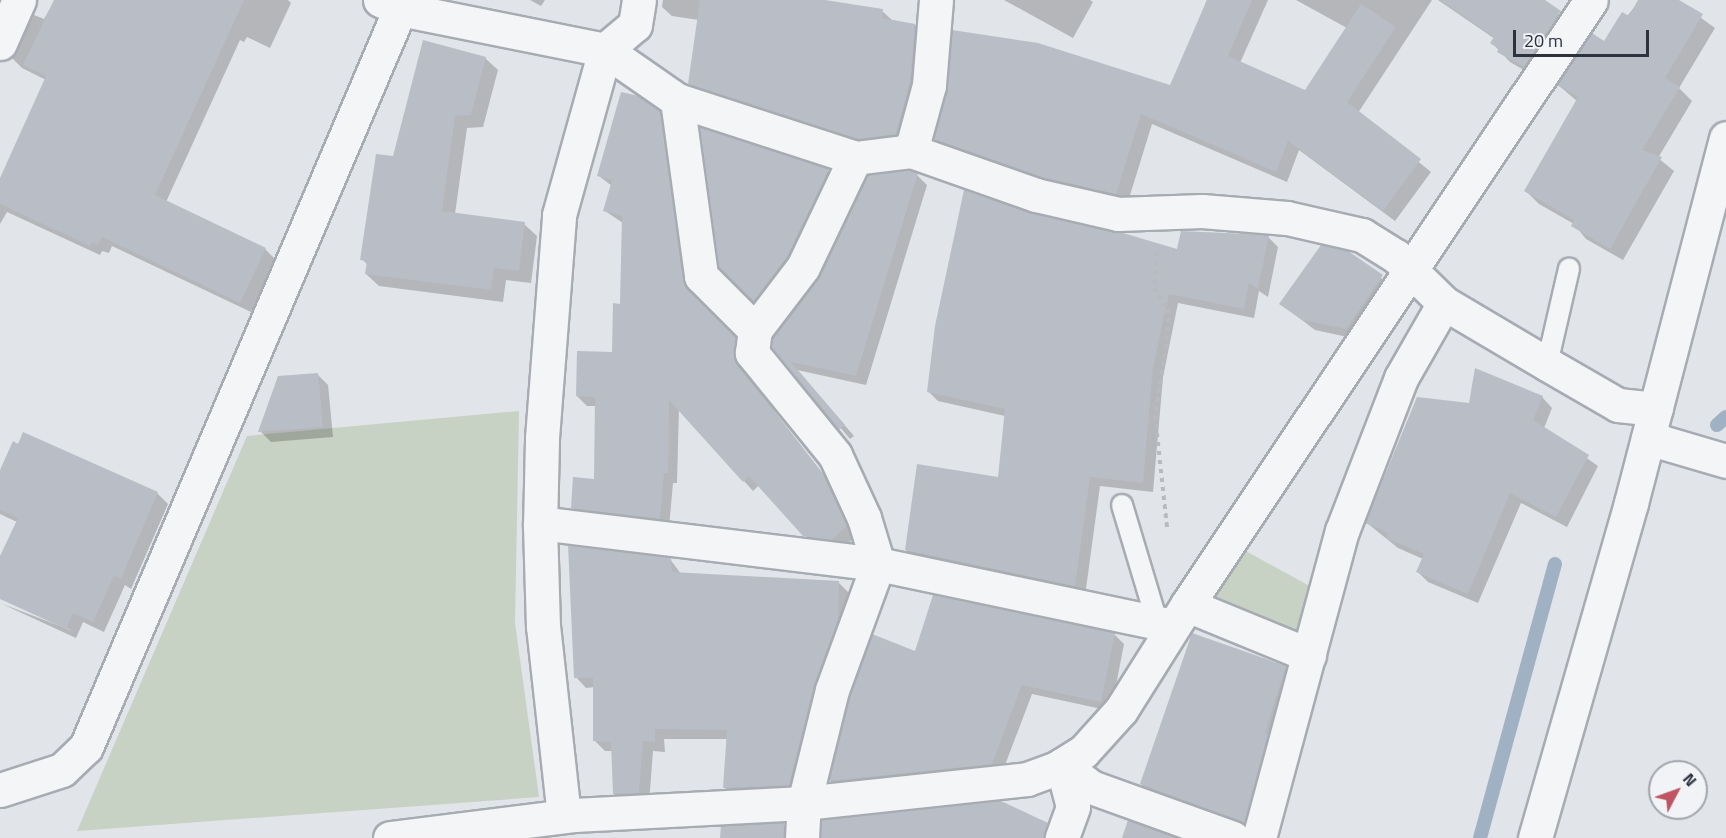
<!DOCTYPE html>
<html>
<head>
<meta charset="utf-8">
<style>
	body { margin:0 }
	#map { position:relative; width:1726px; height:838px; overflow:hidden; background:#e1e4e8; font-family:"Titillium Web",sans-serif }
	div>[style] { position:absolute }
	.green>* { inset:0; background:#c7d1c4 }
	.shadow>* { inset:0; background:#0003 }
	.stream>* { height:14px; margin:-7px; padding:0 7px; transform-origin:7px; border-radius:7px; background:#a1b1c4 }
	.building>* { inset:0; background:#b9bdc5 }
	.path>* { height:4px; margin-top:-2px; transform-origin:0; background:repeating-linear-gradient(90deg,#b8bac0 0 4.5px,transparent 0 9px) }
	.roads { filter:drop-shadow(2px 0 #a7abb2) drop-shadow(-2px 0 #a7abb2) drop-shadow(0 2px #a7abb2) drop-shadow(0 -2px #a7abb2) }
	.service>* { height:20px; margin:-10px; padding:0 10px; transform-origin:10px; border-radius:10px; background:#f4f5f7 }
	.minor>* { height:33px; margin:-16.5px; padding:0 16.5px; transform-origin:16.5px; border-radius:16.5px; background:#f4f5f7 }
	.tertiary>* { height:33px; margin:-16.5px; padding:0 16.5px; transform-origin:16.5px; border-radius:16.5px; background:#f4f5f7 }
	span { translate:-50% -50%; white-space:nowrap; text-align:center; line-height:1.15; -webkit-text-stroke:4.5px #f1f3f6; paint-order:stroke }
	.north { position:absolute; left:1648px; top:760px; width:60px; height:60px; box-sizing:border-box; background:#f1f3f6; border:2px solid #a2a6ac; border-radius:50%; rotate:49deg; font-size:16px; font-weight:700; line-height:24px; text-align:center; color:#2c323e }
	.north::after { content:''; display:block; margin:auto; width:21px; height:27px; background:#bf5563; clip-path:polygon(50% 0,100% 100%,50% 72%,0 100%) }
	.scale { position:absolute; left:1513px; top:30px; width:136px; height:27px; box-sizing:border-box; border:3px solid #2c323e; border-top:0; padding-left:8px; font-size:18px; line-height:21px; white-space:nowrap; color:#2c323e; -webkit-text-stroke:4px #f1f3f6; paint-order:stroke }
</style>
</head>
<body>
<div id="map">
	<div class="green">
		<div style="clip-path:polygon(519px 411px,515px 623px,539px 797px,77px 831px,247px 436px)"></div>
		<div style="clip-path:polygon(1242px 549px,1315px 589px,1301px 642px,1207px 604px)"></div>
	</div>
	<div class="shadow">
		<div style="clip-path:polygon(55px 0,288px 0,291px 3px,270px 48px,247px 37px,244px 42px,240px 40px,166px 202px,265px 249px,275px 259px,251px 312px,112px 246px,109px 253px,102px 251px,100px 255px,7px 212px,0 224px,0 182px,46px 80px,22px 68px,12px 58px,34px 15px,44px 19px)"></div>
		<div style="clip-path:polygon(530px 0,545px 0,541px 6px)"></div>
		<div style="clip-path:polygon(663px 0,818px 0,882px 11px,892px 20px,915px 25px,924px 35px,906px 143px,868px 148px,699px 93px,689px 83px,699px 20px,672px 16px,662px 7px)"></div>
		<div style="clip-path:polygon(1004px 0,1090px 0,1093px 2px,1073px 38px)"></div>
		<div style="clip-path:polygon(1207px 0,1268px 0,1240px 63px,1306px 92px,1347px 28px,1296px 0,1432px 0,1358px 113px,1431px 172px,1395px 221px,1299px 150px,1287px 182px,1152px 124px,1127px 205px,1054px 188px,947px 150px,935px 139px,1171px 87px)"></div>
		<div style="clip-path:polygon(1438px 0,1542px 0,1571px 24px,1536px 77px,1510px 62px,1492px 43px,1495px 39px)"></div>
		<div style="clip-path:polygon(1640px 0,1676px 0,1715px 28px,1679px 88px,1692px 101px,1658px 158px,1674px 171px,1623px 260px,1586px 239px,1574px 224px,1539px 204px,1526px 191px,1577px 101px,1558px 85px,1605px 44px)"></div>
		<div style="clip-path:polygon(485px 58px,498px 70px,483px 127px,467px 128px,455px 214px,524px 224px,537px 236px,531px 283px,506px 280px,503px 302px,379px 286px,366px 274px,368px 265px,362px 259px,395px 158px)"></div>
		<div style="clip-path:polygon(659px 112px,669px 122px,692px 290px,697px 301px,745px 348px,747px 376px,833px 487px,856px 536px,842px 549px,814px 545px,759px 485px,753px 491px,744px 481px,679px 408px,677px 483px,673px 483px,669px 528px,582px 517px,572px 507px,595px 480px,596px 406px,587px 406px,577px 396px,614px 353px,621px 305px,623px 223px,605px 211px,612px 186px,599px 176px)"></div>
		<div style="clip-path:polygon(828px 171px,838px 180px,764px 310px,720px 267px)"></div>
		<div style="clip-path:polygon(917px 175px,927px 185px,866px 385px,797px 370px,854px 436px,850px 439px,773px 347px)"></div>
		<div style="clip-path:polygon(1031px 215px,1179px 251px,1268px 237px,1278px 247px,1268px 297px,1259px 291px,1254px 318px,1178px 303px,1163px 377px,1153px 492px,1100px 486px,1085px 596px,917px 560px,906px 550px,1000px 478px,1005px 416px,938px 401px,928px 391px)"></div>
		<div style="clip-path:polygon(1348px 253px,1393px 287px,1357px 339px,1315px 330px,1281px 304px)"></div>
		<div style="clip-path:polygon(317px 374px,328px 385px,333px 437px,271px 442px,260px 431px)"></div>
		<div style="clip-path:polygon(1542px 397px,1552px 408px,1544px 428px,1598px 466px,1567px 527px,1521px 503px,1478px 603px,1428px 582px,1418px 572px,1423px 559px,1398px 548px,1367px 523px,1470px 405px)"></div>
		<div style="clip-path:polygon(24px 434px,158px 494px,168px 504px,131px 589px,125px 585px,104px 632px,83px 622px,76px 638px,0 603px,73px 631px,0 597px,0 560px,17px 522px,0 514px,0 474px)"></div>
		<div style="clip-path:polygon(670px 559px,681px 574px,839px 583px,849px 593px,847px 631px,799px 795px,735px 798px,725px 788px,728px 739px,664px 739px,665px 752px,653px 751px,649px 803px,624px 804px,614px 794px,613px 751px,605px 751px,595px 741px,595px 687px,586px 688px,576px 677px)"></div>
		<div style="clip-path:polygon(1114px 634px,1124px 644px,1111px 711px,1032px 694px,1002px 773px,840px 791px,830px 781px,851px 696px,916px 653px)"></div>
		<div style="clip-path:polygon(1285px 667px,1295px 677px,1254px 832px,1151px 794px,1141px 784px)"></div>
		<div style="clip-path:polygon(783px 824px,794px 838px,722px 838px)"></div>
	</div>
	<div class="stream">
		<div style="left:1717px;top:425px;width:12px;rotate:-42deg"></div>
		<div style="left:1480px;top:838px;width:284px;rotate:-74.7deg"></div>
	</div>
	<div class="building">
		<div style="clip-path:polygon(54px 0,244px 0,155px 195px,266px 248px,240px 303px,102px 237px,98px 245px,92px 242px,90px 246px,0 204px,0 178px,46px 76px,23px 65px)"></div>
		<div style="clip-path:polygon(700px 0,825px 0,883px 9px,882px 18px,915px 24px,910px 82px,896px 134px,857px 139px,688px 84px)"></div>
		<div style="clip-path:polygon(1207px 0,1252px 0,1228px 56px,1305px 90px,1361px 4px,1396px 27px,1347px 102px,1421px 159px,1383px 211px,1288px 141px,1276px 172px,1141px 114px,1116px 194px,1041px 177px,934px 139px,948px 87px,952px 30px,1038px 43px,1170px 85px)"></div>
		<div style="clip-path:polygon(1440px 0,1545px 0,1561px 11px,1524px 67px,1497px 52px,1499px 49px,1490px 43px,1494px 37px)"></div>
		<div style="clip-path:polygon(1638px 0,1679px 0,1703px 14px,1665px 78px,1680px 87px,1642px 150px,1662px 157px,1610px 249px,1571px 226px,1574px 220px,1524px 191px,1578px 97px,1557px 85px,1592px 33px,1604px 41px,1622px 12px,1629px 16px)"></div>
		<div style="clip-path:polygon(423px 40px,486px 57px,471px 115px,455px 116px,442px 211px,525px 222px,519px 271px,494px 268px,491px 290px,365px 274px,367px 261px,360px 260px,376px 154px,393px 156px)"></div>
		<div style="clip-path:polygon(621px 92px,639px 96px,660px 111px,683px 279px,688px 289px,735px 337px,737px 364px,824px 475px,847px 526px,832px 540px,803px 536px,749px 476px,743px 482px,669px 400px,668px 473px,664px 473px,660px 519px,571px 508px,573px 477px,594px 479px,595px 397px,576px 396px,577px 351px,612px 352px,613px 303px,620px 304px,622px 216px,603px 211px,612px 180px,597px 176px)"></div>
		<div style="clip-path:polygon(700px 127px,829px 169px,787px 257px,753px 302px,719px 267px)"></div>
		<div style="clip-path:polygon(909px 170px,918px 173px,856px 376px,791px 362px,845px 425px,839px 430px,772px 347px,773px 337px,820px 275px,868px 175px)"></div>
		<div style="clip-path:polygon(964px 190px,1032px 213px,1123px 233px,1177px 249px,1181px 231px,1269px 235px,1258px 289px,1249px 283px,1244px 309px,1169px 294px,1153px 367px,1143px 483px,1090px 477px,1075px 586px,905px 550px,917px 464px,998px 477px,1005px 409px,927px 392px,935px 326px)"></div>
		<div style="clip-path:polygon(1321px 245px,1348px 251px,1383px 275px,1346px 329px,1302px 320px,1279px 304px)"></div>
		<div style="clip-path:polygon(1475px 368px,1543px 396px,1533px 420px,1589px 455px,1556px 517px,1510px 493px,1468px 594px,1416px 572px,1424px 554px,1386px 538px,1388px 533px,1365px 523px,1417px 397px,1469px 403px)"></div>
		<div style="clip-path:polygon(318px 373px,323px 427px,258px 432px,278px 376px)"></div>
		<div style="clip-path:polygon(23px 432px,158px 492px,121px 579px,114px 576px,93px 622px,73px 613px,66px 629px,0 599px,0 556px,18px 518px,0 510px,0 470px,13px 441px,18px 444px)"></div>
		<div style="clip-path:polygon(568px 545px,671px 558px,672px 572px,839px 581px,838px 620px,814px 685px,789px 785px,723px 788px,727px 730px,655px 729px,655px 742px,643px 741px,639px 793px,613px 794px,611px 742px,593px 741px,593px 678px,574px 678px)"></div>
		<div style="clip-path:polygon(933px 595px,1115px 633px,1101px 702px,1022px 685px,992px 764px,829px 781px,850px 695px,872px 634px,915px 651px)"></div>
		<div style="clip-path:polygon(1192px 633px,1286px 666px,1265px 733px,1268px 734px,1244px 823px,1140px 784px)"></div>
		<div style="clip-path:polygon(1001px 801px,1048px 823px,1044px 838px,821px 838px,822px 820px)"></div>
		<div style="clip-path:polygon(1128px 820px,1178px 838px,1122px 838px)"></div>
		<div style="clip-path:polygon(784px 823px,783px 838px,720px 838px,721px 826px)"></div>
	</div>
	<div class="path">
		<div style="left:1157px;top:252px;width:36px;rotate:95deg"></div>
		<div style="left:1154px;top:288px;width:25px;rotate:56deg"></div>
		<div style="left:1168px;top:309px;width:26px;rotate:90deg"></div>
		<div style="left:1168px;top:335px;width:81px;rotate:99.2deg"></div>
		<div style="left:1155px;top:415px;width:113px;rotate:83.9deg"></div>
	</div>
	<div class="roads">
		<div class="service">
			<div style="left:1547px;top:364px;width:98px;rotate:-77deg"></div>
			<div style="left:1122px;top:505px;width:122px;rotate:73.3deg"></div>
		</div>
		<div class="minor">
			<div style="left:380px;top:0;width:22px;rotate:24deg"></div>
			<div style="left:400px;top:9px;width:209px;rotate:11.3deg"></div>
			<div style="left:605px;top:50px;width:88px;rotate:34.8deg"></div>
			<div style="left:677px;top:100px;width:187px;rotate:18deg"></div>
			<div style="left:0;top:43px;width:47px;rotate:-66.2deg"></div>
			<div style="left:677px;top:100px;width:178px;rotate:82.2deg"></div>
			<div style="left:701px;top:276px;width:76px;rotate:45deg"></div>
			<div style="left:911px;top:151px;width:68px;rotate:-74.7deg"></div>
			<div style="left:929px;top:85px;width:85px;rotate:-85.3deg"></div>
			<div style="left:1648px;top:438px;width:81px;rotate:16.4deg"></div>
			<div style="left:540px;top:523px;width:340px;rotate:6.9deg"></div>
			<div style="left:878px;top:564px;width:301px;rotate:11.9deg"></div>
			<div style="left:1187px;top:605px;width:132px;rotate:22.3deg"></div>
			<div style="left:1062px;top:765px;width:36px;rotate:37deg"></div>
			<div style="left:1091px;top:787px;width:151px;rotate:19.8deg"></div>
			<div style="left:1062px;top:765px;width:43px;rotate:75.3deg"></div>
			<div style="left:1073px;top:807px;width:33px;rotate:110deg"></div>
			<div style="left:0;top:790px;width:65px;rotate:-17.9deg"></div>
			<div style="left:62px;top:770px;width:33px;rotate:-44deg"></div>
			<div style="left:86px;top:747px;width:802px;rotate:-66.95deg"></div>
			<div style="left:564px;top:816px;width:190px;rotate:-96.3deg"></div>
			<div style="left:543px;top:627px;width:99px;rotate:-91.7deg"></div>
			<div style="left:540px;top:528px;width:90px;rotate:-88.7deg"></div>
			<div style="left:542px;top:438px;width:224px;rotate:-85.6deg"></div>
			<div style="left:559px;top:215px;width:171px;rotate:-74.4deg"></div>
			<div style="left:605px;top:50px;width:39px;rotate:-40deg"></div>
			<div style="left:635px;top:25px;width:25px;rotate:-81deg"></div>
			<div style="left:390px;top:838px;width:185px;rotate:-7.1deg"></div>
			<div style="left:574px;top:815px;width:230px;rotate:-3deg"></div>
			<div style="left:804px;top:803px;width:224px;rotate:-6.1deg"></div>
			<div style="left:1027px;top:779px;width:32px;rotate:-20deg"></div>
			<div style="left:1057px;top:768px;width:31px;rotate:-32deg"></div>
			<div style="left:1083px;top:752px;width:57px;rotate:-47.9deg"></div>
			<div style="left:1121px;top:710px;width:124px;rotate:-57.8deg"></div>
			<div style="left:1187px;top:605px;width:727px;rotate:-56.27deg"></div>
			<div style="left:802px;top:838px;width:35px;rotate:-87deg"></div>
			<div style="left:804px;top:803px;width:116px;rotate:-76.1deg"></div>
			<div style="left:832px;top:690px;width:134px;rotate:-69.9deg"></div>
			<div style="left:878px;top:564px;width:48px;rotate:-106.9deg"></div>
			<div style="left:864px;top:518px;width:69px;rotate:-114.7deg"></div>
			<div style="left:835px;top:455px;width:132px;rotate:-129.1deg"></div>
			<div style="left:752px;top:353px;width:23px;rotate:-83deg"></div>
			<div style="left:755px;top:330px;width:79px;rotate:-52.7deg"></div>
			<div style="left:803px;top:267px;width:121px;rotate:-64.5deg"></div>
			<div style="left:855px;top:158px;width:56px;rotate:-7.1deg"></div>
			<div style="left:911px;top:151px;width:133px;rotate:19.4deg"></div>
			<div style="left:1036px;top:195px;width:84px;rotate:13deg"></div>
			<div style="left:1118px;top:214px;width:84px;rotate:-2deg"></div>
			<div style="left:1202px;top:211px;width:85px;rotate:4.7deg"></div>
			<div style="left:1287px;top:218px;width:77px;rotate:12.8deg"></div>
			<div style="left:1362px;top:235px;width:40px;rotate:32deg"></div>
			<div style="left:1396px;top:256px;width:67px;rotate:44.4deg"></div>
			<div style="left:1444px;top:303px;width:120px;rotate:30.6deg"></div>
			<div style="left:1547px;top:364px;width:82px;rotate:30deg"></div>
			<div style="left:1618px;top:405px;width:38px;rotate:6deg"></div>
			<div style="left:1259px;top:838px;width:318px;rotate:-74.9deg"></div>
			<div style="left:1342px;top:531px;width:164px;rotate:-68.9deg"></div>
			<div style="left:1401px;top:378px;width:86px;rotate:-60.2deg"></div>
		</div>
		<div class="tertiary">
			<div style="left:1535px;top:838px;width:348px;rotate:-74deg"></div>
			<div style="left:1631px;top:503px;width:377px;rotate:-75.4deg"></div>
		</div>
	</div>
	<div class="north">N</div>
	<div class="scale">20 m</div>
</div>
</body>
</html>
